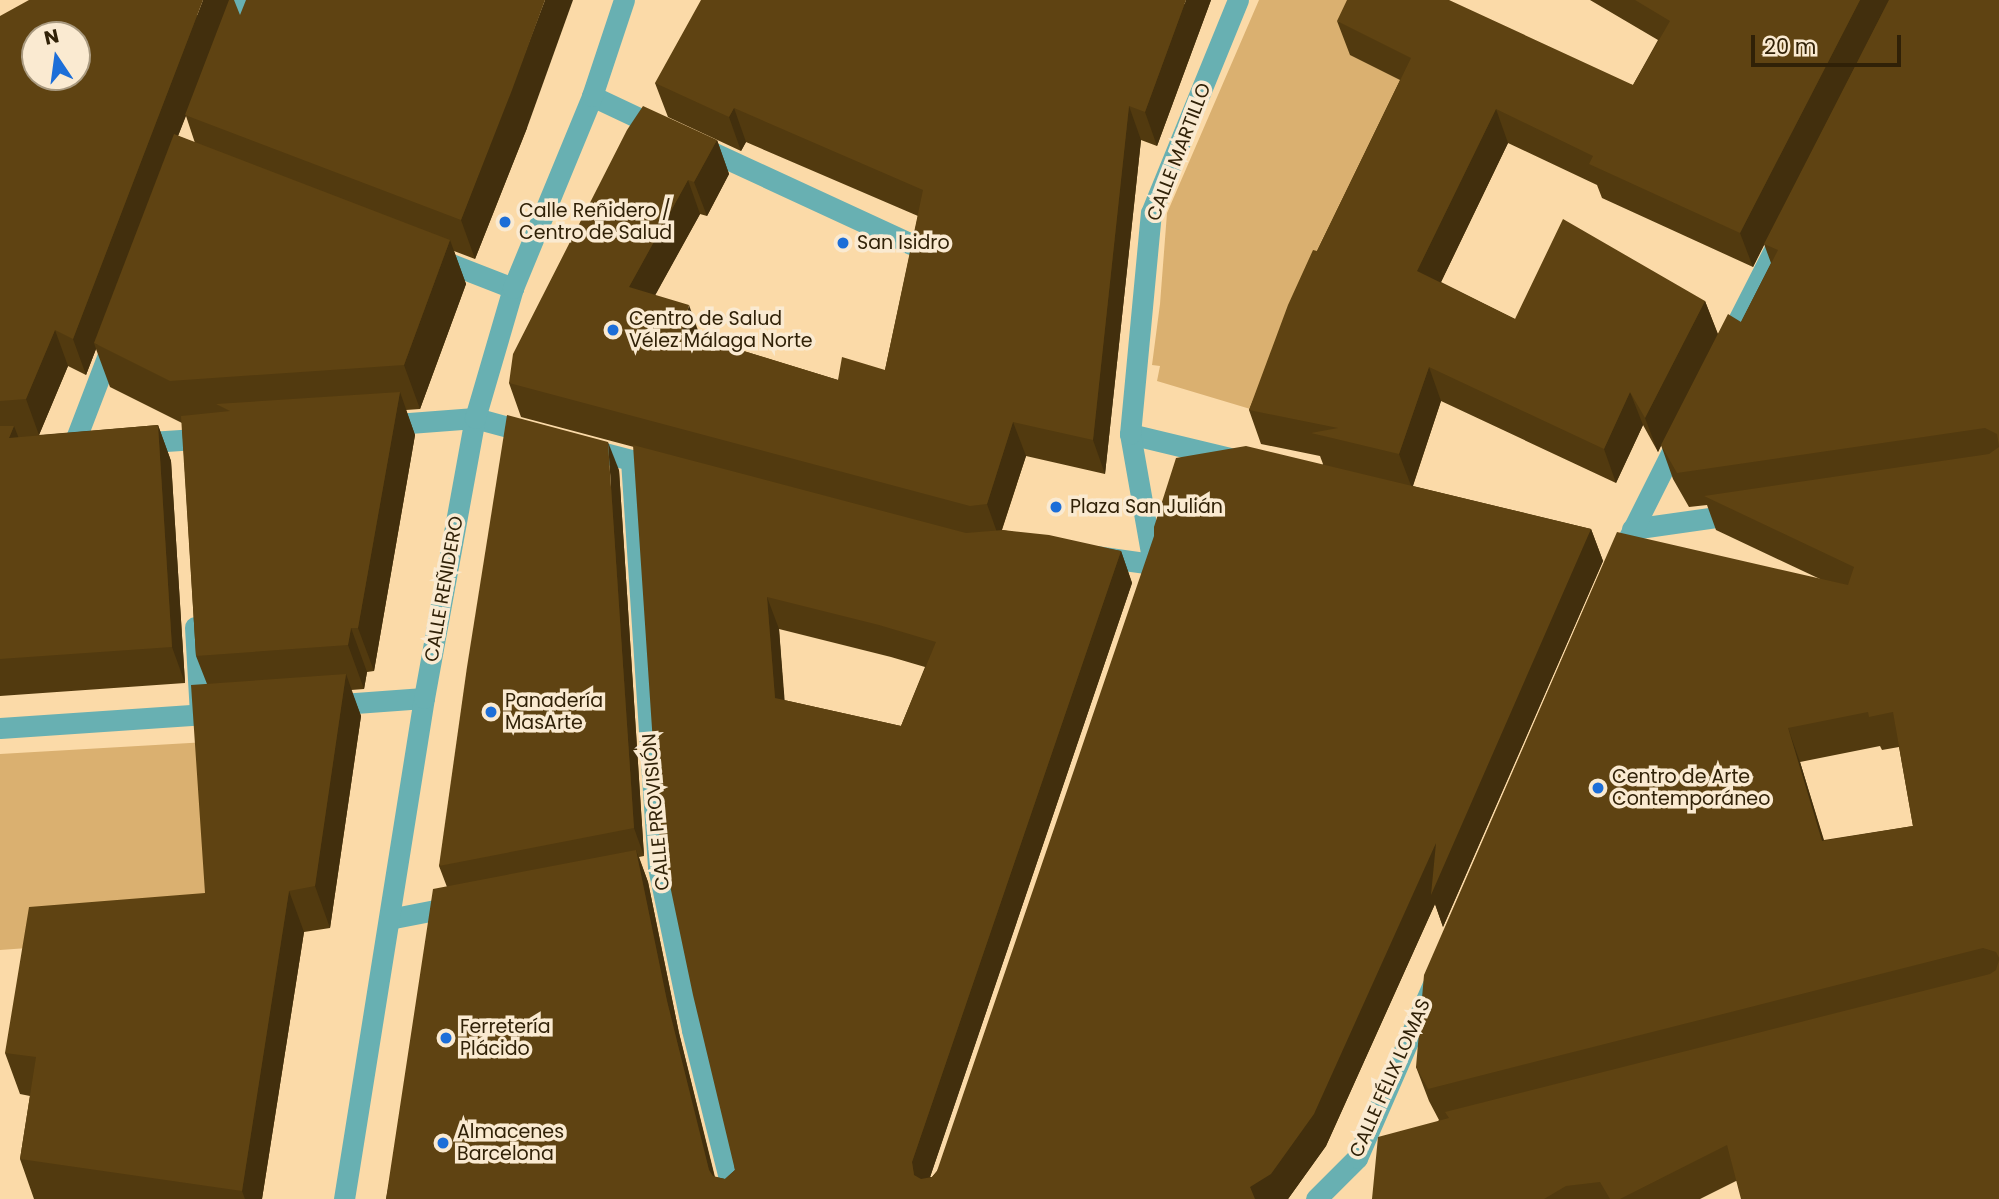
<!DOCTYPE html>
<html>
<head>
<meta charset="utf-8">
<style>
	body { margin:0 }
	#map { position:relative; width:1999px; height:1199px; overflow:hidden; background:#fbdaa8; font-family:Poppins,sans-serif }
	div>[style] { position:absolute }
	.green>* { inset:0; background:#dab070 }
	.pedestrian>* { height:21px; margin:-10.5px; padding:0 10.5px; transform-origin:10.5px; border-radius:10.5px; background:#68b0b2 }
	.minor>* { height:21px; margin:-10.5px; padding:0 10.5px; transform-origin:10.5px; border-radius:10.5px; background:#68b0b2 }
	.wall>* { inset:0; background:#523a0f }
	.shaded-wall>* { inset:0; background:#422f0d }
	.building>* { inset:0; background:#5f4312 }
	.dots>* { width:19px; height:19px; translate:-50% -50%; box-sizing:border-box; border:4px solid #faead1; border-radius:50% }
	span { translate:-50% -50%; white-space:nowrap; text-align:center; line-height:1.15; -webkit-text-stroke:7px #faead1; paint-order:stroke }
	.street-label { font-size:19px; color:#302107 }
	.poi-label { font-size:19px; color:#302107 }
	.left { translate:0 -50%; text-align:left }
	.north { position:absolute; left:21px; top:21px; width:70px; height:70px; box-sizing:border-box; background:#faead1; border:2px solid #a99a80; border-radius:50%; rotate:347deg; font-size:19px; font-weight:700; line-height:28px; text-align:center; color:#302107 }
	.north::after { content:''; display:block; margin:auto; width:24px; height:32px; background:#1c6ed8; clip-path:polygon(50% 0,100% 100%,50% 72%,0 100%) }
	.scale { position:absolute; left:1751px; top:35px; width:150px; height:32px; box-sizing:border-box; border:4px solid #302107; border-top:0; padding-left:9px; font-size:21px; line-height:24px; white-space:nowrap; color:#302107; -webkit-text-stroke:5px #faead1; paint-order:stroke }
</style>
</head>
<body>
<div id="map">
	<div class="green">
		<div style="clip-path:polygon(1259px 0,1376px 0,1423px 92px,1257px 411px,1157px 381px,1160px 366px,1152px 365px,1160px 304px,1167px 213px)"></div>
		<div style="clip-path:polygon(207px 742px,220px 934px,0 950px,0 754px)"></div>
	</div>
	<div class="pedestrian">
		<div style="left:433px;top:257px;width:86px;rotate:21.2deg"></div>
		<div style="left:195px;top:627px;width:87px;rotate:86.7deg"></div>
	</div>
	<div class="minor">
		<div style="left:230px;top:37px;width:40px;rotate:-69deg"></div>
		<div style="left:592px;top:96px;width:75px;rotate:25.2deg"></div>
		<div style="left:699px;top:146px;width:234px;rotate:24.8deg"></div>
		<div style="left:1725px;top:346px;width:126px;rotate:-63deg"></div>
		<div style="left:383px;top:425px;width:92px;rotate:-4.4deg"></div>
		<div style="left:475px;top:418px;width:57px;rotate:15.3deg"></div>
		<div style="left:1130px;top:434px;width:107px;rotate:13.5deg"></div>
		<div style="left:135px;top:443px;width:76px;rotate:-3.8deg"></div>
		<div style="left:73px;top:446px;width:111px;rotate:-69deg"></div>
		<div style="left:585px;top:448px;width:80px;rotate:14.6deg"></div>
		<div style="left:631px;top:460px;width:408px;rotate:86.2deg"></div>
		<div style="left:658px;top:867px;width:167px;rotate:78.2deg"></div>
		<div style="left:692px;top:1030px;width:174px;rotate:76deg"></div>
		<div style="left:1632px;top:529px;width:106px;rotate:-8.1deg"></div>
		<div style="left:1095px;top:556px;width:59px;rotate:7.9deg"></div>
		<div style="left:1617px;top:561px;width:139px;rotate:-63.4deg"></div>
		<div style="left:1151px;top:571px;width:7px;rotate:-74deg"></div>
		<div style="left:1153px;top:564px;width:132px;rotate:-100deg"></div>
		<div style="left:1130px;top:434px;width:222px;rotate:-84.6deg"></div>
		<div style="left:1151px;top:213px;width:230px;rotate:-67.8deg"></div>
		<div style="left:328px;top:705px;width:96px;rotate:-4.2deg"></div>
		<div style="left:0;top:728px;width:221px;rotate:-3.9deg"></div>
		<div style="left:389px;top:919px;width:68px;rotate:-11deg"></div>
		<div style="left:344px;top:1199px;width:507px;rotate:-80.93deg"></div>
		<div style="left:424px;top:698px;width:285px;rotate:-79.7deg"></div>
		<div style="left:475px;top:418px;width:135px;rotate:-73.7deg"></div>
		<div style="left:513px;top:288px;width:208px;rotate:-67.6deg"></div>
		<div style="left:592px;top:96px;width:101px;rotate:-71.6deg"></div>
		<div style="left:1316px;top:1199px;width:58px;rotate:-45deg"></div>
		<div style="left:1357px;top:1158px;width:188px;rotate:-66.4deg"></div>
	</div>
	<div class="wall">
		<div style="clip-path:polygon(evenodd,1211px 0,1157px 146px,1141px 140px,1105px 474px,1026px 456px,1002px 530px,1121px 551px,1132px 583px,930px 1177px,932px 1177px,937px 1171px,1323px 464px,1320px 456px,1261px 444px,1249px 410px,1317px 251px,1400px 80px,1350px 55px,1337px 21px,1633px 85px,1658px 40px,1590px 0,1999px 0,1999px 1199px,1736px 1181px,1700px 1199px,1372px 1199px,1439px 1120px,1429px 1101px,1416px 1067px,1820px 579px,1716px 530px,1707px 505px,1689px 507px,1673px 479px,1661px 445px,1658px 452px,1643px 425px,1616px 483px,1441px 401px,1413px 486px,1591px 529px,1603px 561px,1443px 927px,1435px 904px,1326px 1146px,1288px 1199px,386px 1199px,447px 887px,439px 866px,619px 470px,644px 856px,639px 857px,648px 882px,679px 1033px,715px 1177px,725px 1179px,735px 1170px,634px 447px,521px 417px,509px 383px,717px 140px,729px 174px,707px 216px,700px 214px,655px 295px,701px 338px,838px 380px,885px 370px,918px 216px,746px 142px,741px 151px,668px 117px,655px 83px,1211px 0,1508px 143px,1597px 185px,1602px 198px,1753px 267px,1764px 244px,1771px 263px,1741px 322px,1718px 334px,1705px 301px,1515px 319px,1441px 282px,1508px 143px,1211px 0,779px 629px,891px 657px,925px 667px,901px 726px,784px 700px,779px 629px,1211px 0,1880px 746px,1882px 750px,1899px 747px,1913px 826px,1824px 840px,1800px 762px,1880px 746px)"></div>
		<div style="clip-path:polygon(evenodd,240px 15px,527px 128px,475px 259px,454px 251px,466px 284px,420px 409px,406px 410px,415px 435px,374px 671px,367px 672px,364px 689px,351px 690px,361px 716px,330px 928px,304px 932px,262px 1199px,34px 1199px,20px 1159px,30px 1096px,20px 1094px,5px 1053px,205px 893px,207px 684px,196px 656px,182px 423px,110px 387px,96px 349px,86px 375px,68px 366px,39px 435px,158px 425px,171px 461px,185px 683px,0 696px,0 16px,240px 15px,186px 116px,195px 143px,178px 136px,186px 116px)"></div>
	</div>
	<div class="shaded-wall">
		<div style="clip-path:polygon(203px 0,230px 0,98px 345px,94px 343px,96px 349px,86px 375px,73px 339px)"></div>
		<div style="clip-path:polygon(545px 0,573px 0,527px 128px,475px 259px,461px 220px)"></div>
		<div style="clip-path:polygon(1186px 0,1211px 0,1157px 146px,1145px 112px)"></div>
		<div style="clip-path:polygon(1860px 0,1889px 0,1753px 267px,1740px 233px)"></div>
		<div style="clip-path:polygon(1129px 106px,1141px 140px,1105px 474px,1093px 440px)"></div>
		<div style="clip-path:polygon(734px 108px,746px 142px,741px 151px,729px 117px)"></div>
		<div style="clip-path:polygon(1496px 109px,1508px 143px,1430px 305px,1417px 271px)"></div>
		<div style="clip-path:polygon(717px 140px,729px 174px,707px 216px,694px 182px)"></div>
		<div style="clip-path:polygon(688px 180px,700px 214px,641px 321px,629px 287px)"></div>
		<div style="clip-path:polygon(450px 240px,466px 284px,420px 409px,404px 365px)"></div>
		<div style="clip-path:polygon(1705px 301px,1718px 335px,1658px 452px,1645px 418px)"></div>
		<div style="clip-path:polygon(689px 305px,701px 339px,682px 332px)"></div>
		<div style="clip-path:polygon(55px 330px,68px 366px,39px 435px,26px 399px)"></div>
		<div style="clip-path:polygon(1429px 367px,1441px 401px,1412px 488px,1399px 454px)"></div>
		<div style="clip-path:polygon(400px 392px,415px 435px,374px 671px,358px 628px)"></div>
		<div style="clip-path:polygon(1630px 392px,1643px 425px,1616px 483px,1604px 449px)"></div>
		<div style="clip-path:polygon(1013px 422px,1026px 456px,999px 538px,987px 504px)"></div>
		<div style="clip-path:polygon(158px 425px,171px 461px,185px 683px,172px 647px)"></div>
		<div style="clip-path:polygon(14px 426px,28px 462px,9px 438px)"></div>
		<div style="clip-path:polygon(608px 442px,619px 470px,644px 856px,634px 828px)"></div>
		<div style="clip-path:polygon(1591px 529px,1603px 561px,1443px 927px,1435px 904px,1326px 1146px,1288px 1199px,1254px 1199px,1250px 1187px,1436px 843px)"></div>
		<div style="clip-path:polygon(1121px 551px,1132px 583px,924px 1195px,914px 1175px,912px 1162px)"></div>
		<div style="clip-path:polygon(767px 597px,779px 629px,787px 730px,775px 698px)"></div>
		<div style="clip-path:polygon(351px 628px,367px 672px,364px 689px,348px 645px)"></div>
		<div style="clip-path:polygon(346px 674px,361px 716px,330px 928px,315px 886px)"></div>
		<div style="clip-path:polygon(1788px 728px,1800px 762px,1834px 875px,1822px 841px)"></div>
		<div style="clip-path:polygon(636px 850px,648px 882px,679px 1033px,720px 1199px,709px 1170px,667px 1001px)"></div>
		<div style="clip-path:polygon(289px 891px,304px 932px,262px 1199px,245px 1199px,242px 1191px)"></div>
	</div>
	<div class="building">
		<div style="clip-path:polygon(evenodd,29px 0,203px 0,73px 339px,55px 330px,26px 399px,0 401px,0 16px,29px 0,35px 35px,77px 35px,77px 77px,35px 77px,35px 35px)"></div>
		<div style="clip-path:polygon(229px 0,234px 0,240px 15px,246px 0,545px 0,512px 90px,461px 220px,185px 115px)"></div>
		<div style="clip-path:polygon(701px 0,1186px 0,1145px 112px,1129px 106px,1093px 440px,1013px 422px,987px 504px,970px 506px,509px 383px,513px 354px,627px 130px,643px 106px,717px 140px,694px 182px,688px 180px,629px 287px,689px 305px,682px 332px,838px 380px,842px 357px,885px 370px,923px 190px,734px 108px,729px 117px,655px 83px)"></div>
		<div style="clip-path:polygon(1347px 0,1449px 0,1633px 85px,1670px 21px,1635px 0,1860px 0,1740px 233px,1589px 164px,1593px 156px,1496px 109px,1417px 271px,1515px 319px,1563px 219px,1705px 301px,1645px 418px,1630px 392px,1604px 449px,1429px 367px,1399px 454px,1311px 433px,1338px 428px,1249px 410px,1288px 305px,1313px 250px,1317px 251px,1411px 58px,1337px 21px)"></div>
		<div style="clip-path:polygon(evenodd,1889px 0,1999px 0,1999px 958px,1996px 952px,1983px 948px,1428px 1089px,1416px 1067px,1424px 975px,1617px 532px,1848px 585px,1854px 567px,1704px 496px,1989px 454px,1999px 447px,1997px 434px,1985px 428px,1677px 473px,1661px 445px,1728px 314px,1741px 322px,1778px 250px,1764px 244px,1889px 0,1868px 712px,1869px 717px,1893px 712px,1913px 826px,1822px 841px,1788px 728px,1868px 712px)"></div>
		<div style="clip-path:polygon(174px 134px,450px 240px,404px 365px,170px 381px,94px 343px)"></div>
		<div style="clip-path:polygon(400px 392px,358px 628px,351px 628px,348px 645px,196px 656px,181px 416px,230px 411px,216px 404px)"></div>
		<div style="clip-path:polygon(507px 415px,608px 442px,634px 828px,439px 866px,467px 667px)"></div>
		<div style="clip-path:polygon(158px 425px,172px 647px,0 659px,0 426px,14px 426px,9px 438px)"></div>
		<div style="clip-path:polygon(evenodd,633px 445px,966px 533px,1003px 530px,1049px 535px,1121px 551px,912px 1162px,914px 1175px,921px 1179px,932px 1177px,937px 1171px,1154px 536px,1154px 527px,1176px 458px,1246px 446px,1591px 529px,1431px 895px,1436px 843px,1314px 1114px,1271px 1174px,1250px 1187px,1255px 1199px,386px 1199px,433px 889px,636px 850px,667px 1001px,709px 1170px,713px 1176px,725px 1179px,735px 1170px,693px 995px,659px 833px,633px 445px,767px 597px,879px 625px,936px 642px,901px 726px,775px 698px,767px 597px)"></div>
		<div style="clip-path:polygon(346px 674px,315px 886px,289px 891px,242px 1191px,20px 1159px,36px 1057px,5px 1053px,29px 907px,205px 893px,191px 685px)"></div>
		<div style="clip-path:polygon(1999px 960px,1999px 1199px,1741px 1199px,1727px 1145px,1620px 1199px,1610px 1199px,1600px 1182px,1566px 1186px,1544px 1199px,1372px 1199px,1378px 1137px,1449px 1118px,1445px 1112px,1990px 974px,1996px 970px)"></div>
	</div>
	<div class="dots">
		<div style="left:505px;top:222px;background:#1c6ed8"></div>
		<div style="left:843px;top:243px;background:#1c6ed8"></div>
		<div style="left:613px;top:330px;background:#1c6ed8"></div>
		<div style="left:1056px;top:507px;background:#1c6ed8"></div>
		<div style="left:491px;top:712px;background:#1c6ed8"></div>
		<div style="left:1598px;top:788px;background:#1c6ed8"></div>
		<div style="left:446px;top:1038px;background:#1c6ed8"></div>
		<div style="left:443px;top:1143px;background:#1c6ed8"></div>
	</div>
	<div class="street-label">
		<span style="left:1179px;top:152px;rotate:-69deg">CALLE MARTILLO</span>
		<span style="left:444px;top:589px;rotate:-80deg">CALLE REÑIDERO</span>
		<span style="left:656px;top:812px;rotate:-95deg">CALLE PROVISIÓN</span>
		<span style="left:1390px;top:1078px;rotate:-66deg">CALLE FÉLIX LOMAS</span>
	</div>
	<div class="poi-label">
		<span class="left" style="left:519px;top:222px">Calle Reñidero /<br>Centro de Salud</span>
		<span class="left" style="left:857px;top:243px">San Isidro</span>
		<span class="left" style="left:629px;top:330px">Centro de Salud<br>Vélez Málaga Norte</span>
		<span class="left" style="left:1070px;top:507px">Plaza San Julián</span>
		<span class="left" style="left:505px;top:712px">Panadería<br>MasArte</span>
		<span class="left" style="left:1612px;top:788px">Centro de Arte<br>Contemporáneo</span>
		<span class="left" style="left:460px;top:1038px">Ferretería<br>Plácido</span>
		<span class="left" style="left:457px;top:1143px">Almacenes<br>Barcelona</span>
	</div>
	<div class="north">N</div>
	<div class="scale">20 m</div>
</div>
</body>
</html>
